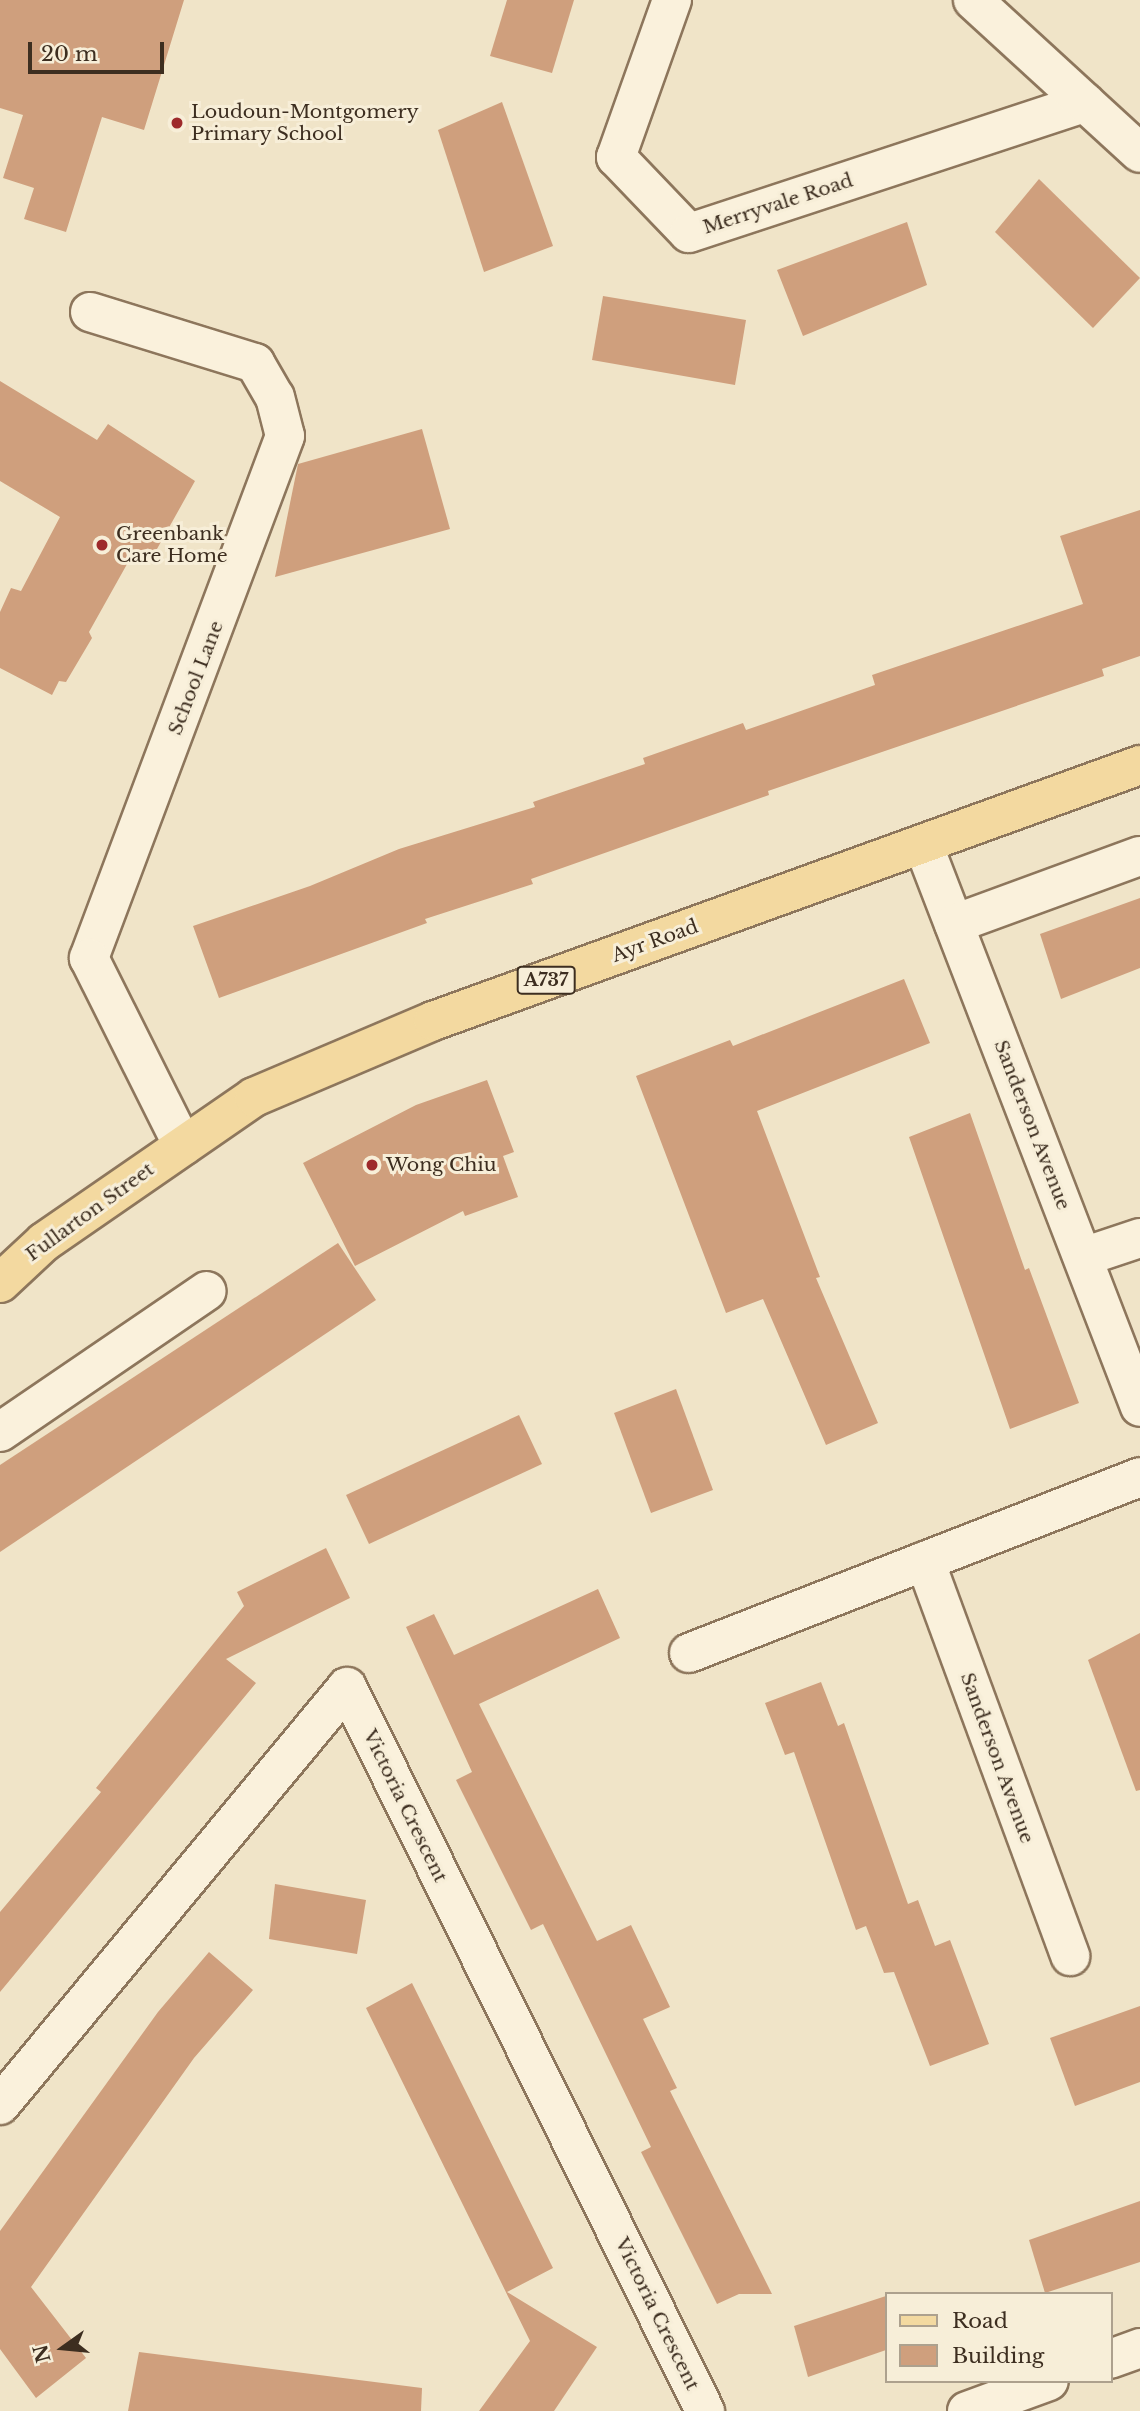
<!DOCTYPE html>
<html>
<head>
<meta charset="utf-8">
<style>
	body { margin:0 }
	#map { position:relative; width:1140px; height:2411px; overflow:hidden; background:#f0e4c8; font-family:"Libre Baskerville",serif }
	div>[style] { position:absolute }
	.building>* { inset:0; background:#cf9f7d }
	.roads { filter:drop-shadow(2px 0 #8d765c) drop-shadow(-2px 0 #8d765c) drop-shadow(0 2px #8d765c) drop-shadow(0 -2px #8d765c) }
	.minor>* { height:38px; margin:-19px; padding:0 19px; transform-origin:19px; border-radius:19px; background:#faf1dc }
	.primary>* { height:38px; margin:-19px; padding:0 19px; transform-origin:19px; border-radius:19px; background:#f3d9a0 }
	.dots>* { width:19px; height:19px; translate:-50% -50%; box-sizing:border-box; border:4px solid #f7eed8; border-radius:50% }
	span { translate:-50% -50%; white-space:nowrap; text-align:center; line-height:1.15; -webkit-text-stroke:6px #f7eed8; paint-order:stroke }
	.shield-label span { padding:2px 5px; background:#f7eed8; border:2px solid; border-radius:5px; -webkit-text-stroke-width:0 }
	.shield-label { font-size:18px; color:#3d2e20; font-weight:700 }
	.poi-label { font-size:19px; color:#3d2e20 }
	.left { translate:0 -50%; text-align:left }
	.street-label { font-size:19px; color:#3d2e20 }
	.legend { position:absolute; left:885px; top:2292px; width:228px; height:91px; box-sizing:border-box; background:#f7eed8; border:2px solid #ada18e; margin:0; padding:9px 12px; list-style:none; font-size:21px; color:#3d2e20 }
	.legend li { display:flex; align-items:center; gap:14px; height:35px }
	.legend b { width:35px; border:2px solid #ada18e }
	.north { position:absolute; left:28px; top:2313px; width:70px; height:70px; -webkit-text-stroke:5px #f7eed8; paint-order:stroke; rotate:255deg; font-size:19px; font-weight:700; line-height:28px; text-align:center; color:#3d2e20 }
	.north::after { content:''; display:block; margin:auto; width:24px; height:32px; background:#3d2e20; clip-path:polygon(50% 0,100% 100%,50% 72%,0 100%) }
	.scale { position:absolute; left:28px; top:42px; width:136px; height:32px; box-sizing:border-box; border:4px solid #3d2e20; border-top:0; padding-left:9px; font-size:21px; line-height:24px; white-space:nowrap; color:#3d2e20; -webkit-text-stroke:5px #f7eed8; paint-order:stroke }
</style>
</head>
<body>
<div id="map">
	<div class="building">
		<div style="clip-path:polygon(0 0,184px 0,144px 130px,102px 117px,66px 232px,24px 219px,34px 188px,3px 178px,23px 115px,0 108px)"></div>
		<div style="clip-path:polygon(507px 0,574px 0,552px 73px,490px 56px)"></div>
		<div style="clip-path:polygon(502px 102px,553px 246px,484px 272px,438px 130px)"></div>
		<div style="clip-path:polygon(1039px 179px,1140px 278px,1093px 328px,995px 232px)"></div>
		<div style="clip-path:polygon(907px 222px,927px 285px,803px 336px,777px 270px)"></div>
		<div style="clip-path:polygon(603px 296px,746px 320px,735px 385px,592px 360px)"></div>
		<div style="clip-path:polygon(0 381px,97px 440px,108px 424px,195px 481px,148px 565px,131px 557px,89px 632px,92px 638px,66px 682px,59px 681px,52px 695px,0 668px,0 612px,11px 588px,21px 591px,60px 517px,0 481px)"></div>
		<div style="clip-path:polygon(422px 429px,450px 529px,275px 577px,298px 464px)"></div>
		<div style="clip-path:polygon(1140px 510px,1140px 656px,1102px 669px,1104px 676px,768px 791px,769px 795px,531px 879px,533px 884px,425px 919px,427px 923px,219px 998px,193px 926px,310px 886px,399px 849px,535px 807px,533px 802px,645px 764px,643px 758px,743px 723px,746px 730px,875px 685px,872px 675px,1083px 604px,1060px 536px)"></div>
		<div style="clip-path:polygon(1140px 898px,1140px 968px,1061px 999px,1040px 934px)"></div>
		<div style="clip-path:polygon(904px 979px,930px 1043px,757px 1111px,820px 1277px,816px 1278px,878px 1423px,826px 1445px,763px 1299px,726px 1313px,636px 1076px,730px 1040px,733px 1046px)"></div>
		<div style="clip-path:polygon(487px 1080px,514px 1152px,503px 1156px,518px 1197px,465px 1216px,463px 1211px,355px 1266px,303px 1163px,416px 1105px)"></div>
		<div style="clip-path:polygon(970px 1113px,1025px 1270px,1029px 1268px,1079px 1403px,1010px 1429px,909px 1137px)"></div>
		<div style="clip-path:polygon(338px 1243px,376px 1300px,0 1552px,0 1465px)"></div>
		<div style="clip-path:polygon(676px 1389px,713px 1490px,651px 1513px,614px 1413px)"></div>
		<div style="clip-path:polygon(519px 1415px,542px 1464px,369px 1544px,346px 1495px)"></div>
		<div style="clip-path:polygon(326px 1548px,350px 1598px,226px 1659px,256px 1683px,0 1992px,0 1912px,101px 1792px,96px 1788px,244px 1606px,237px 1592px)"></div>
		<div style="clip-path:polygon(598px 1589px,620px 1638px,479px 1704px,597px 1941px,631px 1925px,670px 2007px,643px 2019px,677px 2088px,670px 2091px,772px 2294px,739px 2294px,717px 2304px,641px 2152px,651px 2147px,543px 1924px,531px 1930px,456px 1780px,472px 1772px,406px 1627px,434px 1614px,454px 1655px)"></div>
		<div style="clip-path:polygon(1140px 1633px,1140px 1790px,1136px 1791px,1088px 1660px)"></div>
		<div style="clip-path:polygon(821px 1682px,838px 1726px,844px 1723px,908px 1904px,918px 1900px,935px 1946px,950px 1940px,989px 2044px,930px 2066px,894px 1972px,884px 1973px,866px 1926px,856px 1930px,794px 1752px,785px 1755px,765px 1703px)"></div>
		<div style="clip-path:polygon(275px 1884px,366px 1900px,357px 1954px,269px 1939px)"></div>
		<div style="clip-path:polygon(209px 1952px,253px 1990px,194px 2058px,31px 2287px,86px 2358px,36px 2398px,0 2349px,0 2231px,158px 2012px)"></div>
		<div style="clip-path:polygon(412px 1983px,553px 2268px,507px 2292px,597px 2347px,554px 2411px,479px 2411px,530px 2341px,366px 2008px)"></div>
		<div style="clip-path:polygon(1140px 2006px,1140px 2082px,1075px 2106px,1050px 2038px)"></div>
		<div style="clip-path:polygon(1140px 2201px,1140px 2262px,1045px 2293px,1029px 2240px)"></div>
		<div style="clip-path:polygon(886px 2296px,886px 2350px,808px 2377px,794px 2326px)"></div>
		<div style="clip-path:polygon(139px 2352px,422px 2388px,421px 2411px,128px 2411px)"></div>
	</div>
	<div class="roads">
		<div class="minor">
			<div style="left:672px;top:0;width:167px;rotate:109.6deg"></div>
			<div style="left:616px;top:157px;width:105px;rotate:46.2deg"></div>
			<div style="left:689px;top:233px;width:417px;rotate:-18.2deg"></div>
			<div style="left:973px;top:0;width:226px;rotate:42.5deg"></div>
			<div style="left:90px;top:312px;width:173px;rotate:17.2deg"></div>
			<div style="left:255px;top:363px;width:39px;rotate:60deg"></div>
			<div style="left:275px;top:397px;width:40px;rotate:75.6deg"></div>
			<div style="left:285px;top:436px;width:558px;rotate:110.58deg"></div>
			<div style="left:89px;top:958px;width:210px;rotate:63.4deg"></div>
			<div style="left:923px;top:844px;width:603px;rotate:68.92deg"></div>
			<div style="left:954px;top:924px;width:198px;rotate:-20.1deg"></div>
			<div style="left:1083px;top:1257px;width:60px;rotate:-18.4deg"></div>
			<div style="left:0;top:1432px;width:250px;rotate:-34.3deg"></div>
			<div style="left:925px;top:1561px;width:421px;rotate:69.8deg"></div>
			<div style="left:689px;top:1653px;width:484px;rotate:-21.3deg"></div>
			<div style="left:0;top:2105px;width:543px;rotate:-50.3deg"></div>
			<div style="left:347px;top:1687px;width:808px;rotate:63.69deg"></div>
			<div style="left:1110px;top:2359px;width:32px;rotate:-20deg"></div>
			<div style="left:967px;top:2411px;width:87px;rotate:-20.1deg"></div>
		</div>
		<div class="primary">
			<div style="left:0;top:1283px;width:60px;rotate:-43deg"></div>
			<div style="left:44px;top:1242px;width:255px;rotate:-34.6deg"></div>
			<div style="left:254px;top:1097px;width:194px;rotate:-23deg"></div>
			<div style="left:433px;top:1021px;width:752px;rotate:-19.9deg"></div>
		</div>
	</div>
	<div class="dots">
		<div style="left:177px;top:123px;background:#9e2a2b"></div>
		<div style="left:102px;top:545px;background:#9e2a2b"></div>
		<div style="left:372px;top:1165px;background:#9e2a2b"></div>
	</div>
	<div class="shield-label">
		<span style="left:546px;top:980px">A737</span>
	</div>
	<div class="poi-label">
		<span class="left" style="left:191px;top:123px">Loudoun-Montgomery<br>Primary School</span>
		<span class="left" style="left:116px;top:545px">Greenbank<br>Care Home</span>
		<span class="left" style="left:386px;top:1165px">Wong Chiu</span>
	</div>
	<div class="street-label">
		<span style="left:778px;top:204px;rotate:-18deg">Merryvale Road</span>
		<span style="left:196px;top:678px;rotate:-69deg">School Lane</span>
		<span style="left:655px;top:941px;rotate:-20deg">Ayr Road</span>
		<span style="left:1032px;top:1125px;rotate:69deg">Sanderson Avenue</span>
		<span style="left:90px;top:1212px;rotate:-36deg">Fullarton Street</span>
		<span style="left:997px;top:1758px;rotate:70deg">Sanderson Avenue</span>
		<span style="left:405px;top:1806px;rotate:64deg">Victoria Crescent</span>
		<span style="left:657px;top:2314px;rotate:64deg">Victoria Crescent</span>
	</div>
	<ul class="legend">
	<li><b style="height:9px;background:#f3d9a0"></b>Road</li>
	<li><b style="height:19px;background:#cf9f7d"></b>Building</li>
	</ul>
	<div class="north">N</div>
	<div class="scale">20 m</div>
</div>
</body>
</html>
